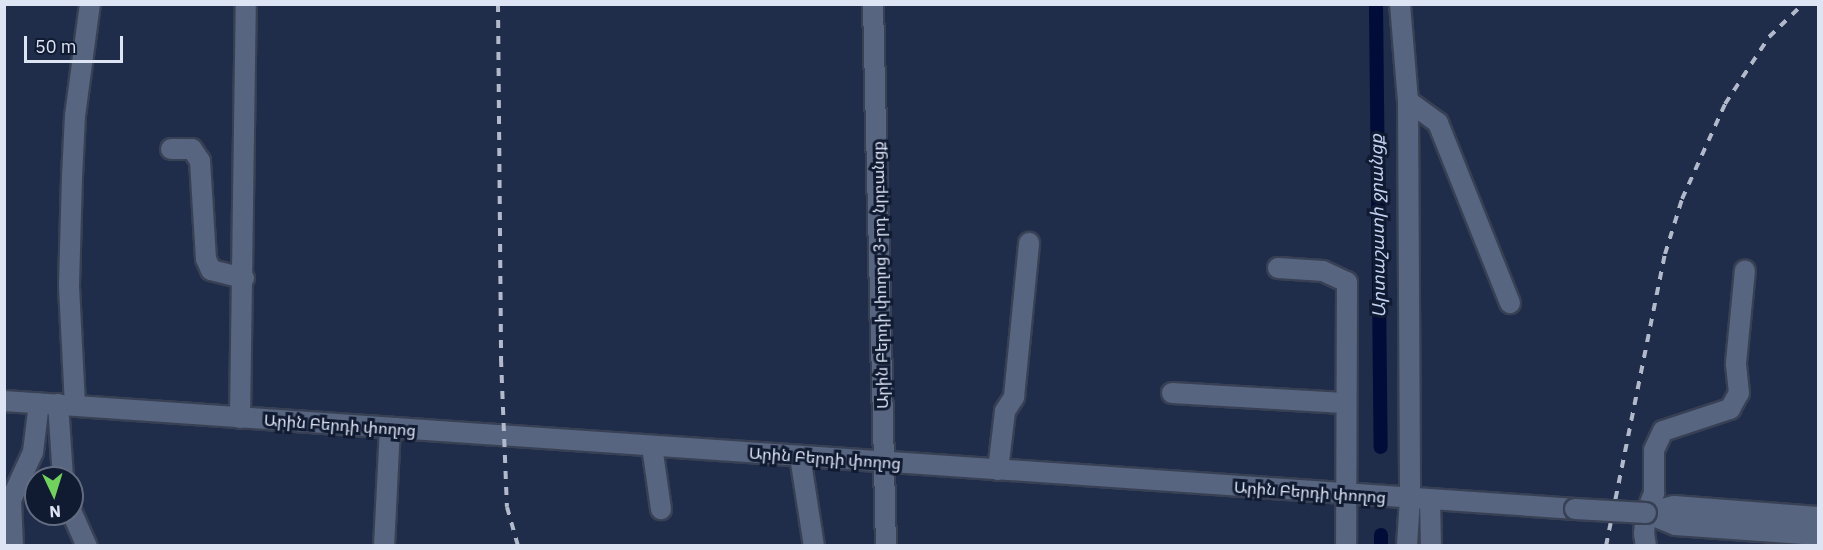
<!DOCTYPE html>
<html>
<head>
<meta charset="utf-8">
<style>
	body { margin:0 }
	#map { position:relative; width:1823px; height:550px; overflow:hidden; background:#19243b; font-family:"IBM Plex Sans","Noto Sans Armenian",sans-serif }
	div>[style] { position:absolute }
	.built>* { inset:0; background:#1f2c4a }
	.canal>* { height:14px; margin:-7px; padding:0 7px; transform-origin:7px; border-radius:7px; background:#020c38 }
	.roads { filter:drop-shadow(2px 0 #384054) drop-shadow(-2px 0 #384054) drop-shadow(0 2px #384054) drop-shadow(0 -2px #384054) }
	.minor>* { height:20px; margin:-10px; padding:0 10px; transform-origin:10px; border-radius:10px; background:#576580 }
	.rail>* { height:4px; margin-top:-2px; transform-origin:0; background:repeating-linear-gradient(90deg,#b1b9cb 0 8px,transparent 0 16px) }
	.bridges { filter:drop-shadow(2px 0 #384054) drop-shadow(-2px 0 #384054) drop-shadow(0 2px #384054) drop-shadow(0 -2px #384054) }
	.minor-bridge>* { height:20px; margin:-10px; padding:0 10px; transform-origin:10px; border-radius:10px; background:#576580 }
	span { translate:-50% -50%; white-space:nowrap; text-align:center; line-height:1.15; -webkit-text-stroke:6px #101a31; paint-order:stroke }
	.street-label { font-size:16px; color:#dde5f5 }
	.water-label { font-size:18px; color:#c3d2f2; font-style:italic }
	.frame { position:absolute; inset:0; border:6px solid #dde5f5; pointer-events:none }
	.north { position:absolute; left:24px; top:466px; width:60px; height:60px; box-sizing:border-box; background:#101a31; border:2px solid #626b7f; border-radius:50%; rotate:176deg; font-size:16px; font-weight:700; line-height:24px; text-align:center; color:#dde5f5 }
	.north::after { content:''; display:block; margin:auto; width:21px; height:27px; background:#71d35e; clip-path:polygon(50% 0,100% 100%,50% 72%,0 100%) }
	.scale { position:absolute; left:24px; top:36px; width:99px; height:27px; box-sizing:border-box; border:3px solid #dde5f5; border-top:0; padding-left:8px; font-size:18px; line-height:21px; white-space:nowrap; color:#dde5f5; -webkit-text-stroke:4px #101a31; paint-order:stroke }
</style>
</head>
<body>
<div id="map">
	<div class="built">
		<div style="clip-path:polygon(evenodd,4px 5px,1818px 5px,1818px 545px,5px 545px,4px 5px,36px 478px,72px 478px,72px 514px,36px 514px,36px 478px)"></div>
	</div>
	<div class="canal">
		<div style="left:1376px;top:4px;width:443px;rotate:89.4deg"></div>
		<div style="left:1381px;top:546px;width:11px;rotate:-90deg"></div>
	</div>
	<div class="roads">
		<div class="minor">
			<div style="left:873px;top:4px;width:542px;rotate:88.63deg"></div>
			<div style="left:1400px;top:4px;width:97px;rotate:85.3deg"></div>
			<div style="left:1408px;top:101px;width:398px;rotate:89.7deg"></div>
			<div style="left:1410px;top:499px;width:47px;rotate:93.7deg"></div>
			<div style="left:1408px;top:101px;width:37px;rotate:36deg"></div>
			<div style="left:1438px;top:123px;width:194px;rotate:68.2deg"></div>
			<div style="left:171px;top:149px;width:21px"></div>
			<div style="left:192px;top:149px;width:14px;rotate:56deg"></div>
			<div style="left:200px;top:161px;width:98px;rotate:86.5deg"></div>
			<div style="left:206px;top:259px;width:12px;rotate:66deg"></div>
			<div style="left:211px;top:270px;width:34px;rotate:14deg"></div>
			<div style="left:1278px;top:268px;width:45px;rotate:3.8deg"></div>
			<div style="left:1323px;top:271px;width:26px;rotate:25deg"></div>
			<div style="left:1347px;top:282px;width:264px;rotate:90.2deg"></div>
			<div style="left:1172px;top:393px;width:172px;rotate:3.3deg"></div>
			<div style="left:4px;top:401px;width:1575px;rotate:3.93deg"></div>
			<div style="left:58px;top:404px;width:74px;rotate:86.1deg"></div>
			<div style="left:75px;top:405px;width:120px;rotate:-92.9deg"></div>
			<div style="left:69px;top:285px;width:108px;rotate:-88.4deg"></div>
			<div style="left:72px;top:177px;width:61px;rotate:-87.2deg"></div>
			<div style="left:75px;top:116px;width:113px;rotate:-82.4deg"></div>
			<div style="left:240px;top:418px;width:414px;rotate:-89.2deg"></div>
			<div style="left:652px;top:446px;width:64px;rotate:81.9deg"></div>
			<div style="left:800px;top:456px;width:91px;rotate:81.2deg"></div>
			<div style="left:998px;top:470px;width:59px;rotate:-83.2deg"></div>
			<div style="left:1005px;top:411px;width:17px;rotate:-57deg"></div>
			<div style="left:1014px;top:397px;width:155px;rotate:-84.4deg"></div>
			<div style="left:1430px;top:500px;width:46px;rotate:88.8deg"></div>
			<div style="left:72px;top:513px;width:36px;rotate:66deg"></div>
			<div style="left:1646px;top:513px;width:31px;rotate:22deg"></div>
			<div style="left:1675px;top:525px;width:143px;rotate:4deg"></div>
			<div style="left:1646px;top:513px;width:29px;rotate:-14deg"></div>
			<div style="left:1674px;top:506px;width:144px;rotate:4.4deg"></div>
			<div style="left:13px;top:546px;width:46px;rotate:-92.5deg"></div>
			<div style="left:11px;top:500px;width:53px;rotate:-65.4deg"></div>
			<div style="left:33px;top:452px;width:49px;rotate:-83deg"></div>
			<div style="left:384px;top:546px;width:118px;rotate:-87.1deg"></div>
			<div style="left:1646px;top:546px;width:12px;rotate:-99deg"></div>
			<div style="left:1644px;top:534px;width:21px;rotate:-85deg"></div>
			<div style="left:1646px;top:513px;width:22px;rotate:-68deg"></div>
			<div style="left:1654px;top:493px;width:43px;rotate:-90deg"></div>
			<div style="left:1654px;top:450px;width:21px;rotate:-65deg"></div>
			<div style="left:1663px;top:431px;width:71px;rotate:-18.2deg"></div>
			<div style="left:1730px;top:409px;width:18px;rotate:-61deg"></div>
			<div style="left:1739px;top:393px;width:30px;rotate:-96deg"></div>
			<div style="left:1736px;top:363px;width:93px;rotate:-84.5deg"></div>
		</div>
	</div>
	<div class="rail">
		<div style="left:498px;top:4px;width:355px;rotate:89.5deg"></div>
		<div style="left:501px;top:359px;width:148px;rotate:87.7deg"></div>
		<div style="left:507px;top:507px;width:41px;rotate:74.2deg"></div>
		<div style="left:1606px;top:546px;width:298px;rotate:-78.6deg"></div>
		<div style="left:1665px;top:254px;width:58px;rotate:-72.8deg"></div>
		<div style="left:1682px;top:199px;width:104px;rotate:-65.6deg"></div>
		<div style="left:1725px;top:104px;width:80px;rotate:-56.7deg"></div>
		<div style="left:1769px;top:37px;width:47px;rotate:-44.1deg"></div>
	</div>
	<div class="bridges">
		<div class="minor-bridge">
			<div style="left:1575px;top:509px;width:71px;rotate:3.2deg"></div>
		</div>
	</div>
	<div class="street-label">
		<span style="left:880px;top:275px;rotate:-91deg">Արին Բերդի փողոց 3-րդ նրբանցք</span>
		<span style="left:340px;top:425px;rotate:4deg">Արին Բերդի փողոց</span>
		<span style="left:825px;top:458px;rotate:4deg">Արին Բերդի փողոց</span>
		<span style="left:1310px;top:492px;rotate:4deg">Արին Բերդի փողոց</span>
	</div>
	<div class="water-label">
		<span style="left:1378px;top:226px;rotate:-91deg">Արտաշատի ջրանցք</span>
	</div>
	<div class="frame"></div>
	<div class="north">N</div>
	<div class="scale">50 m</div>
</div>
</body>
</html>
